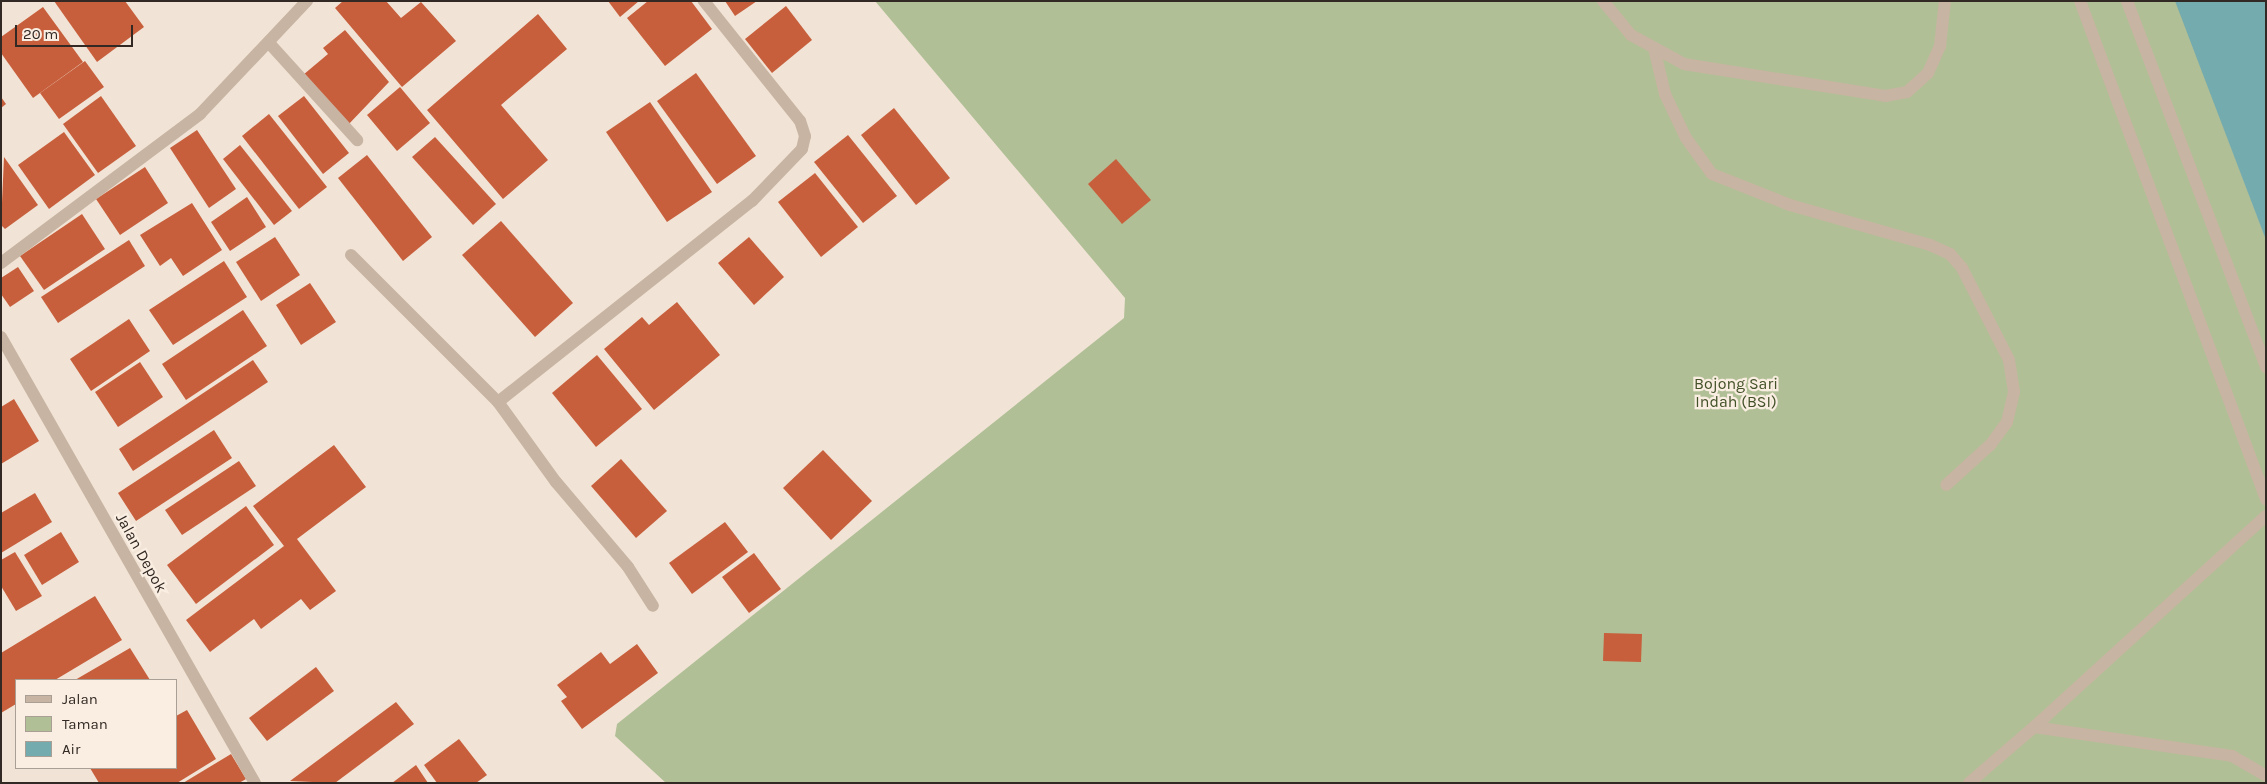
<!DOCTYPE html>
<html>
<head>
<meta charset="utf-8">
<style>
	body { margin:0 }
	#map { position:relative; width:2267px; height:784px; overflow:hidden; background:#f1e4d6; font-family:Karla,sans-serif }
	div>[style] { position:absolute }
	.green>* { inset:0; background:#b1bf96 }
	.water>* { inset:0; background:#74abae }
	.building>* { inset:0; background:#c85f3c }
	.minor>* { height:12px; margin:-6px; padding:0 6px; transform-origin:6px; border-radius:6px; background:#c8b4a2 }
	span { translate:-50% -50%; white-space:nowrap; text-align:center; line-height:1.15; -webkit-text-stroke:4.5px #f9eee1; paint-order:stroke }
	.park-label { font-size:16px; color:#425128 }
	.street-label { font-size:16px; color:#332924 }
	.frame { position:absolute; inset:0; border:2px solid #332924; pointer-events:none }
	.legend { position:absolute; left:15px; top:679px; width:162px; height:90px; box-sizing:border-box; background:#f9eee1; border:1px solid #aa9f95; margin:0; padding:6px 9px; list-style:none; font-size:15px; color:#332924 }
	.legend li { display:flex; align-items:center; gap:10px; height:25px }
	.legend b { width:25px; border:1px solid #aa9f95 }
	.scale { position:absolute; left:15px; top:25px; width:118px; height:22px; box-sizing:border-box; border:2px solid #332924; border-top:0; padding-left:6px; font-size:15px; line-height:18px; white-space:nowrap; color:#332924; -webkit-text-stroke:4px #f9eee1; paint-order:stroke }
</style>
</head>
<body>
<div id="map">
	<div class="green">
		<div style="clip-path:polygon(875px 1px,2176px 1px,2266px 239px,2266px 783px,666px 783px,615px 736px,617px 724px,1124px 318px,1125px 298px)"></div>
	</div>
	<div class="water">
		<div style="clip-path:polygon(2175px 1px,2266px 1px,2266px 240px)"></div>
	</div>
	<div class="building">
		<div style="clip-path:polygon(54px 1px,125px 1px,144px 27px,97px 62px)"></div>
		<div style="clip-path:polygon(343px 1px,386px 1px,401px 18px,421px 2px,456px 41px,402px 87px,335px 8px)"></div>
		<div style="clip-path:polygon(608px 1px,639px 1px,620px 17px)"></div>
		<div style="clip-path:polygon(648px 1px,691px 1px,712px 29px,665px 66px,627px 18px)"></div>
		<div style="clip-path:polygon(725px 1px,757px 1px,735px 16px)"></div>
		<div style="clip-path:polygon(786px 6px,812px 40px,772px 73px,745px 39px)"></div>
		<div style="clip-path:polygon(43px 7px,83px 62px,33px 98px,1px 53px,1px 37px)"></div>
		<div style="clip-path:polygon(538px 14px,567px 49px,501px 105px,548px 160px,503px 199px,427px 110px)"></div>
		<div style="clip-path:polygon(345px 30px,389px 82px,347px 126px,303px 75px,328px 54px,323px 48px)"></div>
		<div style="clip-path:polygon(85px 61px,104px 87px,59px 119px,40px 93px)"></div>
		<div style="clip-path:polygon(696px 73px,756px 156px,717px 184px,657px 101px)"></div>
		<div style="clip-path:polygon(400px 87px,430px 123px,397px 151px,367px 115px)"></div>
		<div style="clip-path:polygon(101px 96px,136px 146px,98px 173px,63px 124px)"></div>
		<div style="clip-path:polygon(304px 96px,349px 153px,323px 174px,278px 116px)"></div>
		<div style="clip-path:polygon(1px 97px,6px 104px,1px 108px)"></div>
		<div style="clip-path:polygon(650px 102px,712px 192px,667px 222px,606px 132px)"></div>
		<div style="clip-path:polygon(894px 108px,950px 178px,916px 205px,861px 135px)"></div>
		<div style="clip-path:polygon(269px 114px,327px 187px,299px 209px,242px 136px)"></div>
		<div style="clip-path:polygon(197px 130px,236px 189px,209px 208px,170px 148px)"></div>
		<div style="clip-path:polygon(64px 132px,95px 175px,49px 209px,18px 165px)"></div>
		<div style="clip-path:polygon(848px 135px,897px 196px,863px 223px,814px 162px)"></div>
		<div style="clip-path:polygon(435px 137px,496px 204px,473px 225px,412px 157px)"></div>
		<div style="clip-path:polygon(240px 145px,292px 211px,274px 225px,223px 159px)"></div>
		<div style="clip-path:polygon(367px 155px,432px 237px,403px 261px,338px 178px)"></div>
		<div style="clip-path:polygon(4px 157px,38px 205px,5px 229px,1px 225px)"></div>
		<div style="clip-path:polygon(1116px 159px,1151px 200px,1122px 224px,1088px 184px)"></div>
		<div style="clip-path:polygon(145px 167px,168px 203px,120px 235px,96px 199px)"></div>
		<div style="clip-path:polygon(815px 173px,858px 227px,821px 257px,778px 202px)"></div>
		<div style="clip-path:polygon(247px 197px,266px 227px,230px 251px,211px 222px)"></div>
		<div style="clip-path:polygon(192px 203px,222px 250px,183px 276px,171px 258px,160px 266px,140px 235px)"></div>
		<div style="clip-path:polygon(82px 214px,105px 249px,44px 290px,20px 256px)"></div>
		<div style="clip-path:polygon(501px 221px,573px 303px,535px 337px,462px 255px)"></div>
		<div style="clip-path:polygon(275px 237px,300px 275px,261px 301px,236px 262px)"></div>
		<div style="clip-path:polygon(749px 237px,784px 277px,754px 305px,718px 263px)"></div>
		<div style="clip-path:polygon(129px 240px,145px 266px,58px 323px,41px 297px)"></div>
		<div style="clip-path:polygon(224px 261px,247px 297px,173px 345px,149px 310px)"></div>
		<div style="clip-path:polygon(18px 267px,34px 291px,10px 307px,1px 294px,1px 278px)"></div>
		<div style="clip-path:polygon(310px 283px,336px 322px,301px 345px,276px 305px)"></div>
		<div style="clip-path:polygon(677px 302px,720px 355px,654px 410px,604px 349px,642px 317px,649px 325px)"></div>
		<div style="clip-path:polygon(243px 310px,267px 346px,186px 400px,162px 364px)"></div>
		<div style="clip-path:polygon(129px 319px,150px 351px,91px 391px,70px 359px)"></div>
		<div style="clip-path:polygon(597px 355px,642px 409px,596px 447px,552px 393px)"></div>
		<div style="clip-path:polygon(253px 360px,268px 382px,133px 471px,119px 449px)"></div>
		<div style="clip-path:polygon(140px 362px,163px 397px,118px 427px,95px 392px)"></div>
		<div style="clip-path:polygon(14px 399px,39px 441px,1px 464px,1px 407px)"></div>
		<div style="clip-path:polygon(214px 430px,232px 458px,136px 521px,118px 493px)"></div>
		<div style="clip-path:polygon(334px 445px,366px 487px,297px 539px,336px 591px,310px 610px,301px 599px,261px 629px,254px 619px,210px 652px,186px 620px,284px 546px,253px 506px)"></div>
		<div style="clip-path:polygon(823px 450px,872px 501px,831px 540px,783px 488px)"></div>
		<div style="clip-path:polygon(621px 459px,667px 511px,636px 538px,591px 486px)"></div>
		<div style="clip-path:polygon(239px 461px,256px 486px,182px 535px,165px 510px)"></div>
		<div style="clip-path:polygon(35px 493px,52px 522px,1px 553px,1px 513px)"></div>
		<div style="clip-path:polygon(246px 506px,274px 545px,196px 604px,167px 565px)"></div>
		<div style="clip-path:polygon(725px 522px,748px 552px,692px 594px,669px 563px)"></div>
		<div style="clip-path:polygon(61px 532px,79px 562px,42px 585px,24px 555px)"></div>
		<div style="clip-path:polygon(15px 552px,42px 596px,16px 611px,1px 586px,1px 560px)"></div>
		<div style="clip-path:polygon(754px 553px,781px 589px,749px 613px,722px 577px)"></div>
		<div style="clip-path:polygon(95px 596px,122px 640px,55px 680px,16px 680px,16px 704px,1px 713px,1px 653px)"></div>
		<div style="clip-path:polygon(1604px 633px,1642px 634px,1641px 662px,1603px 661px)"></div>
		<div style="clip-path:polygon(637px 644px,658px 673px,582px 729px,561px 701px,567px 697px,557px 685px,601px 652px,610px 664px)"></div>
		<div style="clip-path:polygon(130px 648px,150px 680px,75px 680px)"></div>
		<div style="clip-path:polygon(316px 667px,334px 691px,267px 741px,249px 718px)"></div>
		<div style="clip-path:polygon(396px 702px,414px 724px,335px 783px,290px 781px)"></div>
		<div style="clip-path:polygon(187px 710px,216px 759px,177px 783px,99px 783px,90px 768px,176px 768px,176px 716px)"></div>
		<div style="clip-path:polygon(459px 739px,487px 775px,476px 783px,437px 783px,424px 765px)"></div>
		<div style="clip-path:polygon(231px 754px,246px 779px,239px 783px,183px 783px)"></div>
		<div style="clip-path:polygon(416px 765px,428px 783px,392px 783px)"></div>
	</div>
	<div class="minor">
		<div style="left:1603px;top:1px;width:44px;rotate:50.5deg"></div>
		<div style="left:1631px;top:35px;width:60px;rotate:28.7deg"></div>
		<div style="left:1684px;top:64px;width:204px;rotate:9deg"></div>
		<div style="left:1885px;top:96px;width:22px;rotate:-10deg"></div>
		<div style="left:1907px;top:92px;width:28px;rotate:-42deg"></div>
		<div style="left:1928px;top:73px;width:30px;rotate:-66deg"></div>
		<div style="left:1940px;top:46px;width:45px;rotate:-83.7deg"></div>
		<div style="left:2080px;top:1px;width:532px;rotate:69.52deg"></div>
		<div style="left:2127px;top:1px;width:392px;rotate:69.2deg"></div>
		<div style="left:270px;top:44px;width:130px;rotate:47.8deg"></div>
		<div style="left:1655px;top:52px;width:43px;rotate:76.6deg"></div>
		<div style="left:1665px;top:94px;width:49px;rotate:64.5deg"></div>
		<div style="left:1686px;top:138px;width:44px;rotate:54.2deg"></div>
		<div style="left:1712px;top:174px;width:84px;rotate:21.7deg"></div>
		<div style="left:1790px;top:205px;width:146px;rotate:15.9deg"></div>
		<div style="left:1930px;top:245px;width:22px;rotate:24deg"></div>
		<div style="left:1950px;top:254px;width:18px;rotate:49deg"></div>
		<div style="left:1962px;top:268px;width:103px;rotate:62.9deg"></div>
		<div style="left:2009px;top:360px;width:32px;rotate:81deg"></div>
		<div style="left:2014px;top:392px;width:31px;rotate:103deg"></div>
		<div style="left:2007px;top:422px;width:29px;rotate:126deg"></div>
		<div style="left:1990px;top:445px;width:59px;rotate:137.7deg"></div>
		<div style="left:351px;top:255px;width:208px;rotate:45deg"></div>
		<div style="left:498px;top:402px;width:99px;rotate:54.1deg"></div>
		<div style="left:556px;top:482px;width:111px;rotate:49.7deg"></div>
		<div style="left:628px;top:567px;width:46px;rotate:57.3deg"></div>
		<div style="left:1px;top:263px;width:249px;rotate:-36.8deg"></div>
		<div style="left:200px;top:114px;width:156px;rotate:-46.6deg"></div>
		<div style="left:1px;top:337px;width:513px;rotate:60.34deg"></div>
		<div style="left:498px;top:402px;width:324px;rotate:-38.4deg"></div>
		<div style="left:752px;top:201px;width:72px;rotate:-46.1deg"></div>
		<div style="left:802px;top:149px;width:13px;rotate:-77deg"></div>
		<div style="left:805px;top:136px;width:16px;rotate:-108deg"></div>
		<div style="left:800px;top:121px;width:154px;rotate:-128.7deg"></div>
		<div style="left:2034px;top:727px;width:314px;rotate:-42.3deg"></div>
		<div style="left:1969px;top:783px;width:86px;rotate:-40.7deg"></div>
		<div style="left:2034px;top:727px;width:200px;rotate:8.3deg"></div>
		<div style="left:2232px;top:756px;width:39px;rotate:30deg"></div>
	</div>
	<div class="park-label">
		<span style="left:1736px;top:393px">Bojong Sari<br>Indah (BSI)</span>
	</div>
	<div class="street-label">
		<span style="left:141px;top:553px;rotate:61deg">Jalan Depok</span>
	</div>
	<div class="frame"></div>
	<ul class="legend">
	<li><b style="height:6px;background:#c8b4a2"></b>Jalan</li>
	<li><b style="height:14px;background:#b1bf96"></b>Taman</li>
	<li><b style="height:14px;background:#74abae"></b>Air</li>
	</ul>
	<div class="scale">20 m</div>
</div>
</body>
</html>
